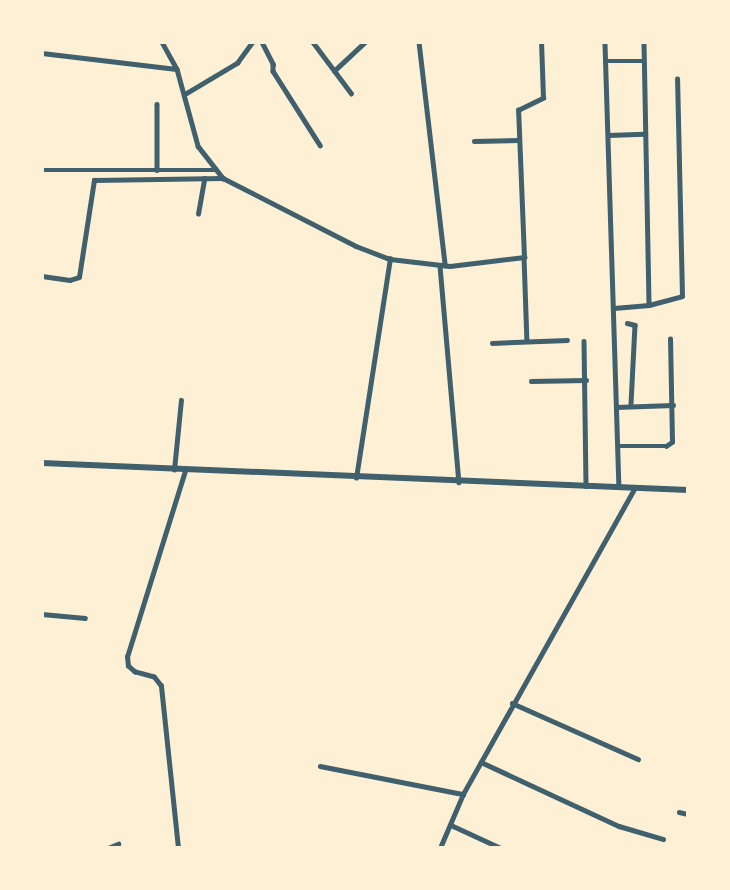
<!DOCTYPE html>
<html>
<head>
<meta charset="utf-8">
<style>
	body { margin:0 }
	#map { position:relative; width:730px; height:890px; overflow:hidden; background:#fdf0d5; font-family:"Varela Round",sans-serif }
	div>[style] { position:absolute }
	.minor>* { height:4.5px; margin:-2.25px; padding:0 2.25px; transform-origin:2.25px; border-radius:2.25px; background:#3f606c }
	.tertiary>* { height:6px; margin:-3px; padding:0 3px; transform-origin:3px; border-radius:3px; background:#3f606c }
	span { translate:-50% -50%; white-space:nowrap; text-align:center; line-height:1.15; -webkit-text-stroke:5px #fdf0d5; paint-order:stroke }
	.frame { position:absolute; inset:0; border:44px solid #fdf0d5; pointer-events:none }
</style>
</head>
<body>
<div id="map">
	<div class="minor">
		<div style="left:162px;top:42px;width:31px;rotate:61deg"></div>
		<div style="left:177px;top:69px;width:80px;rotate:74.7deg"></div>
		<div style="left:198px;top:146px;width:41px;rotate:52deg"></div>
		<div style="left:223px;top:178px;width:149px;rotate:27.1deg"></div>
		<div style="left:356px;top:246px;width:36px;rotate:21deg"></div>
		<div style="left:390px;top:259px;width:60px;rotate:6.7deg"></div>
		<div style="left:450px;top:266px;width:75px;rotate:-6.9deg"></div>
		<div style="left:524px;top:257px;width:147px;rotate:-92.3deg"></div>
		<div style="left:518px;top:110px;width:28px;rotate:-26deg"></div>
		<div style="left:543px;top:98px;width:56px;rotate:-92deg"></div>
		<div style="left:262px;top:42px;width:25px;rotate:63deg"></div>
		<div style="left:273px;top:64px;width:7px;rotate:90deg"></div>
		<div style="left:273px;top:71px;width:88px;rotate:57.6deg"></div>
		<div style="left:313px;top:42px;width:64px;rotate:53.3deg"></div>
		<div style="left:419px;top:42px;width:225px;rotate:83.3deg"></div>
		<div style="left:644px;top:42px;width:263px;rotate:88.9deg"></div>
		<div style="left:605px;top:44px;width:443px;rotate:88.2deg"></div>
		<div style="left:42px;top:53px;width:135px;rotate:6.8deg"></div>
		<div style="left:605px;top:61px;width:39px"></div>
		<div style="left:334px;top:71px;width:42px;rotate:-43.1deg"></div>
		<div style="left:185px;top:94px;width:61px;rotate:-30.8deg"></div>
		<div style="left:237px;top:63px;width:26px;rotate:-54deg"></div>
		<div style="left:157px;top:104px;width:66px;rotate:90deg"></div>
		<div style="left:608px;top:135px;width:36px;rotate:-2deg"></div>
		<div style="left:474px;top:141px;width:45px;rotate:-1.3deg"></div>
		<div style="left:42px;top:170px;width:172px"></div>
		<div style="left:198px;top:214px;width:36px;rotate:-80deg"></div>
		<div style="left:524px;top:257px;width:84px;rotate:88deg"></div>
		<div style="left:440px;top:266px;width:217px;rotate:85deg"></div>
		<div style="left:42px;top:276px;width:28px;rotate:8deg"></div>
		<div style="left:70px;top:280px;width:9px;rotate:-18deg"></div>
		<div style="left:79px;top:277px;width:98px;rotate:-81.2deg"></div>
		<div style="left:94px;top:180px;width:129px;rotate:-0.9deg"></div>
		<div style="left:614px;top:308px;width:35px;rotate:-5deg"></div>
		<div style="left:649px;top:305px;width:34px;rotate:-15deg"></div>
		<div style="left:682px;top:296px;width:217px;rotate:-91.3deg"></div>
		<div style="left:627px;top:323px;width:8px;rotate:14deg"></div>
		<div style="left:635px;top:325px;width:80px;rotate:92.9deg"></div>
		<div style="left:584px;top:341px;width:145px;rotate:89.2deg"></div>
		<div style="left:492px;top:343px;width:75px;rotate:-2.3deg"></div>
		<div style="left:531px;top:381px;width:55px;rotate:-1deg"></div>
		<div style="left:616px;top:407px;width:57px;rotate:-2deg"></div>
		<div style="left:620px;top:446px;width:46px"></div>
		<div style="left:666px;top:446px;width:7px;rotate:-34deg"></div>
		<div style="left:672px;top:442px;width:103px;rotate:-91.1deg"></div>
		<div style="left:174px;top:470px;width:70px;rotate:-84.3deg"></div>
		<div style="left:356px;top:478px;width:222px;rotate:-81.2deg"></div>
		<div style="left:42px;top:614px;width:43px;rotate:5.3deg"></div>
		<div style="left:512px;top:703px;width:138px;rotate:24deg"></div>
		<div style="left:481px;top:762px;width:152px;rotate:24.9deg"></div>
		<div style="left:619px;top:826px;width:46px;rotate:16.5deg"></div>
		<div style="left:320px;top:766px;width:146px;rotate:11.1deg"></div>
		<div style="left:679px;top:812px;width:9px;rotate:13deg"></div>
		<div style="left:451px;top:825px;width:55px;rotate:24.7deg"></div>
		<div style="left:108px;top:848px;width:11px;rotate:-22deg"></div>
		<div style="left:178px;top:848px;width:163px;rotate:-96deg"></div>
		<div style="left:161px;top:686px;width:11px;rotate:-128deg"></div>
		<div style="left:154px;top:677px;width:20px;rotate:-165deg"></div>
		<div style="left:135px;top:672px;width:9px;rotate:-139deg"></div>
		<div style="left:128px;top:666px;width:9px;rotate:-96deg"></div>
		<div style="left:127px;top:657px;width:195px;rotate:-72.7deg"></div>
		<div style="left:440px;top:848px;width:59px;rotate:-66.9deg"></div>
		<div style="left:463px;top:794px;width:351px;rotate:-60.7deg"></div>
	</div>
	<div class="tertiary">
		<div style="left:42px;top:463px;width:647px;rotate:2.39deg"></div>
	</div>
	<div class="frame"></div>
</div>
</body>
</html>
